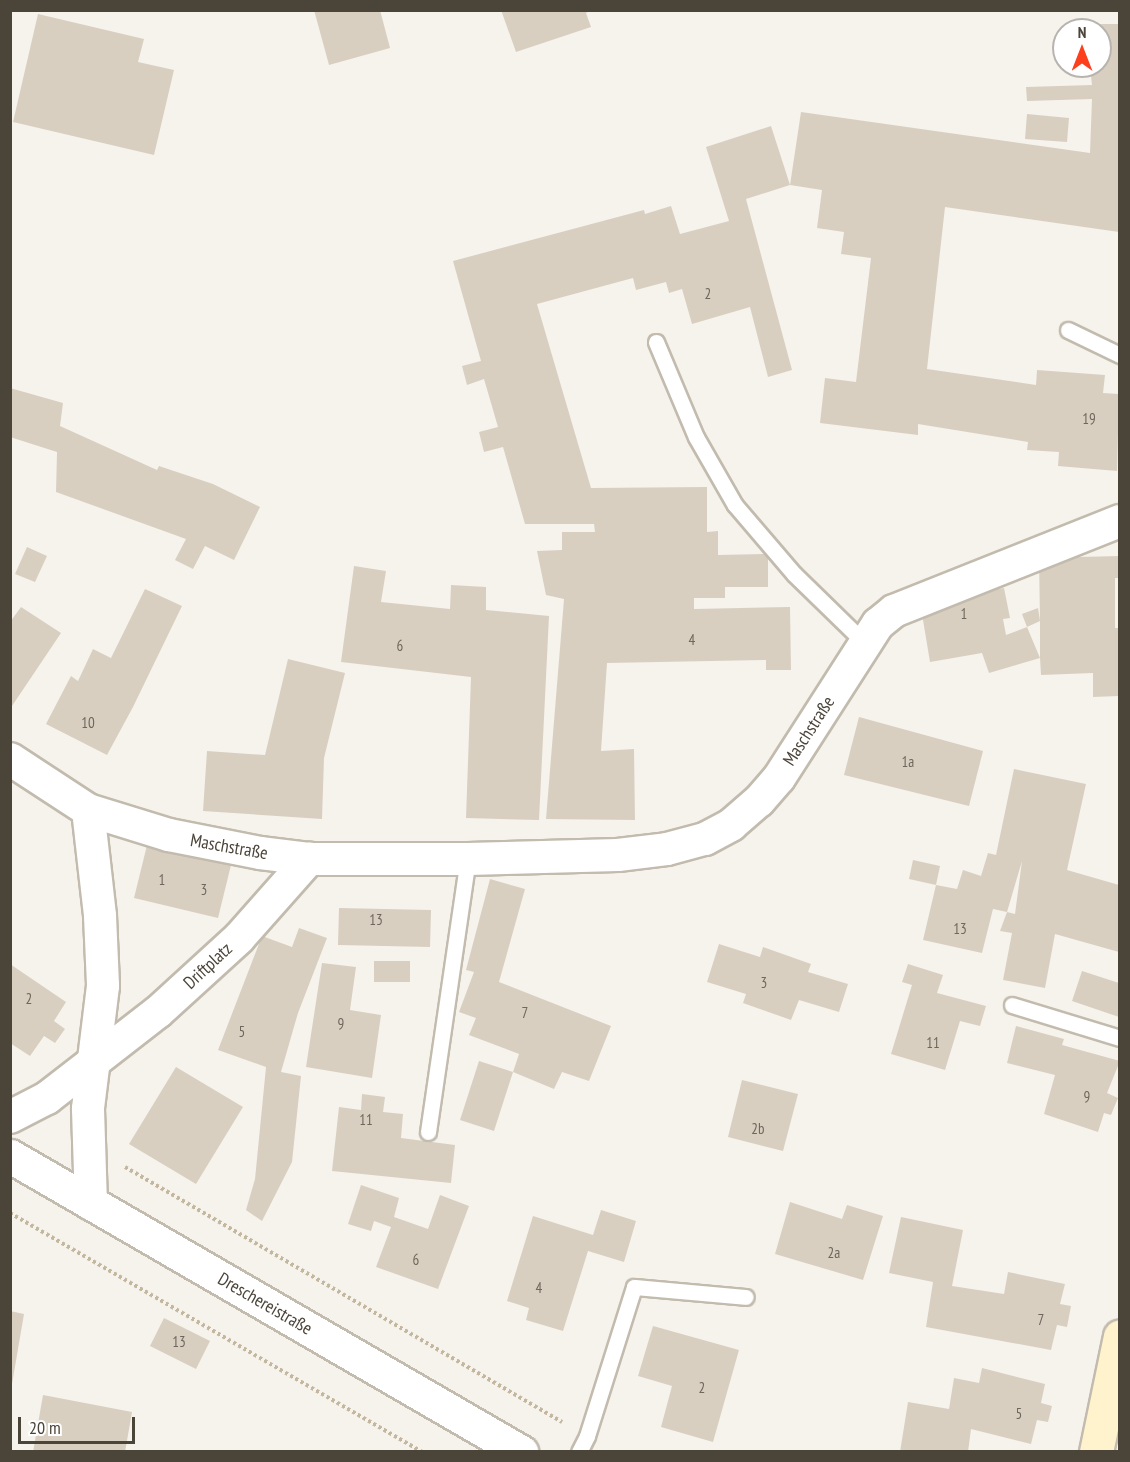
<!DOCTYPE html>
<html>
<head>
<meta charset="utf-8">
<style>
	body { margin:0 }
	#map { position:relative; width:1130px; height:1462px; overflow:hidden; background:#f6f3ec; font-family:"PT Sans Narrow",sans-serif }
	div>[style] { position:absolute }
	.building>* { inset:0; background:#d8cfc1 }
	.path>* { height:4px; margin-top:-2px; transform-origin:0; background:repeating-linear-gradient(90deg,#c4b79f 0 3px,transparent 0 6px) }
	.roads { filter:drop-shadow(2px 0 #c2bbae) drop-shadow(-2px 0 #c2bbae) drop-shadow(0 2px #c2bbae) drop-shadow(0 -2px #c2bbae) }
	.service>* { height:15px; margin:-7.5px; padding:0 7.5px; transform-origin:7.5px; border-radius:7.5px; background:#fff }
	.minor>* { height:32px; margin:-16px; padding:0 16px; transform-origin:16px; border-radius:16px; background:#fff }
	.tertiary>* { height:33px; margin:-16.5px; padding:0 16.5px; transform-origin:16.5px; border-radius:16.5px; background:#fff }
	.secondary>* { height:33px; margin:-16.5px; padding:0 16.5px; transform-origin:16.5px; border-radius:16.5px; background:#fff3cd }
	span { translate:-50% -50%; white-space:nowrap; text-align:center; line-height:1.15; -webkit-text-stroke:4.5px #fff; paint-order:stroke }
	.number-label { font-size:15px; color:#6e675b }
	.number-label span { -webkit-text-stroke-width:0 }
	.street-label { font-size:18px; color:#4b4439 }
	.frame { position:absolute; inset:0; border:12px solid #4b4439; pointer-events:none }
	.north { position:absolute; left:1052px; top:18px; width:60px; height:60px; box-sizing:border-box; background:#fff; border:2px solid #b7b4b0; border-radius:50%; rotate:0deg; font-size:16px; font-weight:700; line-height:24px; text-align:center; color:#4b4439 }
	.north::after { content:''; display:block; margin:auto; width:21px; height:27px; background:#fc3f1d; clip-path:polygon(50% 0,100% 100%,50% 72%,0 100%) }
	.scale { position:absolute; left:18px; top:1417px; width:117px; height:27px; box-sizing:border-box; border:3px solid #4b4439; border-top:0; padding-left:8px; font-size:18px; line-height:21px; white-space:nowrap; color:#4b4439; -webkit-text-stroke:4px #fff; paint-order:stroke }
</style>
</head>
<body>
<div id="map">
	<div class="building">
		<div style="clip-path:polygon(314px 10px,380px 10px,390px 48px,329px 65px)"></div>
		<div style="clip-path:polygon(501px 10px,591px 10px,586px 13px,591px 27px,516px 52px)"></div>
		<div style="clip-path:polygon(38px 14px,144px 39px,138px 62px,174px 70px,154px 155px,13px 122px)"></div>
		<div style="clip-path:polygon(1091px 24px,1119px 24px,1119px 232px,945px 207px,927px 369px,1036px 385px,1037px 370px,1105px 375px,1103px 393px,1119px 394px,1117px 471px,1058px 466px,1059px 452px,1027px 450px,1028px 442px,918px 424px,918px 435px,820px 423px,825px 378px,856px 382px,871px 258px,841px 254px,844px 232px,817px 228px,822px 190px,790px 185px,746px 199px,792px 370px,768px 377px,750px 307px,692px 324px,682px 289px,669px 293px,666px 282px,636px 290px,633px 278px,537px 304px,591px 488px,707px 487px,707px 532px,718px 531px,718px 555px,768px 554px,768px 587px,725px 587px,725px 598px,694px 598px,694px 609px,790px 607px,791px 670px,766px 670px,766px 660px,607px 663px,601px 751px,634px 749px,635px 820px,546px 819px,564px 599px,546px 595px,537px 551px,562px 550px,562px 532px,595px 532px,594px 524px,525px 524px,503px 447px,484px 452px,479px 432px,498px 427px,484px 379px,467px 385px,462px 366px,481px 361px,453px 261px,644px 210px,645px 214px,671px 206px,680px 234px,729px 221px,706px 147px,771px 126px,790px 185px,801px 112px,1090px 153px,1092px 99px,1027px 101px,1026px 87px,1092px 85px,1090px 66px,1100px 66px,1100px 30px,1091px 30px)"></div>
		<div style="clip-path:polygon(1027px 114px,1069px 118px,1067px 142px,1025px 139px)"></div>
		<div style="clip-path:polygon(10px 388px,63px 403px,60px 426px,157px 470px,159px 466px,213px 484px,260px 507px,234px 560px,205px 546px,193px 569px,175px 560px,186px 539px,56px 492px,57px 452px,10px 437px)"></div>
		<div style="clip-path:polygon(27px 547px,47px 556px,35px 582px,15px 574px)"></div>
		<div style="clip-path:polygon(1119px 556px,1119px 578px,1115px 578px,1115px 628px,1119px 628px,1119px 696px,1093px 697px,1093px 673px,1041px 675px,1040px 658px,989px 673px,982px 653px,930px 662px,920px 602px,1004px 588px,1010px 618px,1003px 619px,1006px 635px,1027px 627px,1040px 658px,1040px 621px,1027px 627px,1022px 614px,1038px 608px,1040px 621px,1039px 558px)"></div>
		<div style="clip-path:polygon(354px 566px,386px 571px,381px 602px,450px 609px,451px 585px,486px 587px,486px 610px,549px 616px,539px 820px,466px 818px,471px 677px,341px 662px)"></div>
		<div style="clip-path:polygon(145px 589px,182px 606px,133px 707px,107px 755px,46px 724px,71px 676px,78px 681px,93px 649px,111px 658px)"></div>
		<div style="clip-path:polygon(21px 607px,61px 633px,10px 709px,10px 622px)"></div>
		<div style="clip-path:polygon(288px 659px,345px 673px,324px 758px,322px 819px,203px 811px,207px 751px,265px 755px)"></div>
		<div style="clip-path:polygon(859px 717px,983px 751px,969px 806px,844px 775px)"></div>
		<div style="clip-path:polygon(evenodd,1014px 769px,1086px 784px,1067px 870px,1119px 885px,1119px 952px,1055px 934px,1045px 988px,1003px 980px,1012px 933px,1000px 931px,1007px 912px,993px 909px,982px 953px,923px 940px,936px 885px,957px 889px,963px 870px,981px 876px,988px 853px,996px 855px,1014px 769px,1022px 861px,1015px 914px,1007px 912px,1022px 861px)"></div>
		<div style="clip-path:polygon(149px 837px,233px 857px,218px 918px,134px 898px)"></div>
		<div style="clip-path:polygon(913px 860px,940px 866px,936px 885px,909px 879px)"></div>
		<div style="clip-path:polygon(490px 879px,525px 889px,499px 982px,611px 1026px,589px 1081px,562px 1072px,554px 1089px,513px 1072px,494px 1131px,460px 1120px,479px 1061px,513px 1072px,519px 1054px,469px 1035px,476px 1018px,459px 1012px,474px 972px,466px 970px)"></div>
		<div style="clip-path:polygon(339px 908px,431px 910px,430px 947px,338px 945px)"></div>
		<div style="clip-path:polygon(299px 928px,327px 938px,298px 1013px,281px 1072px,301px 1076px,292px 1162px,262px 1221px,246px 1210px,255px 1179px,266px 1067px,218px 1050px,262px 936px,292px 947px)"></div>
		<div style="clip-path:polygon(719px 944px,760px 957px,763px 947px,811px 964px,808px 972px,848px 984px,839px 1012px,799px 1000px,791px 1020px,743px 1003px,746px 994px,707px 982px)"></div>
		<div style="clip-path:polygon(374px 961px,410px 961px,410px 982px,374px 982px)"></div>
		<div style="clip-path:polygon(322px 963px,356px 967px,350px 1010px,381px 1015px,372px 1078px,306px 1067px)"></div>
		<div style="clip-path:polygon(10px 964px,66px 1002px,54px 1021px,65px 1029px,55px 1043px,44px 1036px,30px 1056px,10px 1043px)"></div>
		<div style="clip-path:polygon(908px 964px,943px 975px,937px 993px,986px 1006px,980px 1026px,960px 1021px,945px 1070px,891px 1054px,912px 985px,902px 982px)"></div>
		<div style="clip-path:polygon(1082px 971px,1119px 983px,1119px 1017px,1072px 1001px)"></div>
		<div style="clip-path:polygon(1016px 1026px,1064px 1039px,1062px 1045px,1120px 1061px,1107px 1093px,1118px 1098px,1111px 1115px,1104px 1113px,1098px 1132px,1044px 1114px,1055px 1075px,1007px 1063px)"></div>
		<div style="clip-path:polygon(176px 1067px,243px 1107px,196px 1184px,129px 1144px)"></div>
		<div style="clip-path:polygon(742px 1080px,798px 1094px,783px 1151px,728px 1137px)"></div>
		<div style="clip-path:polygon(362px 1094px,385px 1097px,383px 1112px,403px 1114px,401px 1138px,455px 1145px,451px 1183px,332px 1171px,339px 1107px,361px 1110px)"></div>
		<div style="clip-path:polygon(361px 1185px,399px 1198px,394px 1217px,428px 1229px,440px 1195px,469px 1206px,438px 1289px,376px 1267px,391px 1227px,374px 1221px,371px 1231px,348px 1224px)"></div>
		<div style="clip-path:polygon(790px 1202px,842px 1219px,847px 1205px,883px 1216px,863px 1280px,775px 1254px)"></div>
		<div style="clip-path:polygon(601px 1210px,636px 1221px,624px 1262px,588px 1251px,563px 1331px,526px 1320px,529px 1308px,507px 1301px,533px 1216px,593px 1235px)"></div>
		<div style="clip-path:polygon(901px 1217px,963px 1230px,952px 1286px,1004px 1294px,1008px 1272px,1065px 1284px,1060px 1304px,1071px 1306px,1067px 1327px,1057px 1325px,1051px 1350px,926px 1327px,933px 1282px,889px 1273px)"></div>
		<div style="clip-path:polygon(10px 1311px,24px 1314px,12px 1384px,10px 1384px)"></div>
		<div style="clip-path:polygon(164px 1318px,210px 1341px,196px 1369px,150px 1346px)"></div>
		<div style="clip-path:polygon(653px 1326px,739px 1350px,713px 1442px,661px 1427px,672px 1386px,638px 1376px)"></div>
		<div style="clip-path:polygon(982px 1368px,1045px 1384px,1041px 1403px,1052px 1406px,1048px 1422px,1037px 1420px,1031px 1444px,971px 1429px,968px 1452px,900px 1452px,908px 1402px,949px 1409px,954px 1378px,979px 1383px)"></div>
		<div style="clip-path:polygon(43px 1395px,132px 1412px,125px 1452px,33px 1452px)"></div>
	</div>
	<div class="path">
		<div style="left:125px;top:1167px;width:506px;rotate:30.26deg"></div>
		<div style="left:10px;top:1213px;width:476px;rotate:30.1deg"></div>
	</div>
	<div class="roads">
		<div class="service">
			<div style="left:1068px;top:330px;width:58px;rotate:25.7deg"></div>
			<div style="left:656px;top:342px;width:103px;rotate:67.2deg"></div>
			<div style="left:696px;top:437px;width:78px;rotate:60.2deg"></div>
			<div style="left:735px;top:505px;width:91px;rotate:49.5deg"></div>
			<div style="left:794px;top:574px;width:99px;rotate:44.2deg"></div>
			<div style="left:1012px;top:1005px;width:113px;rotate:17deg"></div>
			<div style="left:428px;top:1132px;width:276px;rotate:-81.7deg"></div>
			<div style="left:579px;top:1452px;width:18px;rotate:-63deg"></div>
			<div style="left:587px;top:1436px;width:156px;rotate:-72.5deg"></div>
			<div style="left:634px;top:1287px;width:112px;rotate:5.1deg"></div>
		</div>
		<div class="minor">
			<div style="left:10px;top:759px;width:93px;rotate:33.2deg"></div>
			<div style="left:88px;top:810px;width:85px;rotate:17.2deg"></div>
			<div style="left:169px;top:835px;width:93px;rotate:11.2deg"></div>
			<div style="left:260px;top:853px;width:49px;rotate:7deg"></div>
			<div style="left:309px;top:859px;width:159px"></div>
			<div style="left:468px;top:859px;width:150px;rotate:-1.5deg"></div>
			<div style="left:618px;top:855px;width:49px;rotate:-7deg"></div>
			<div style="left:667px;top:849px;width:39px;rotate:-15deg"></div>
			<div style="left:705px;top:839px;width:30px;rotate:-28deg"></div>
			<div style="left:731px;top:825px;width:37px;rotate:-41deg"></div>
			<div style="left:759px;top:801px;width:30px;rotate:-49deg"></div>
			<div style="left:779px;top:778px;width:183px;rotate:-57.3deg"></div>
			<div style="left:878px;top:624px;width:21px;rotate:-39deg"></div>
			<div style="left:894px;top:611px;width:243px;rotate:-21.7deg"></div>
			<div style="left:88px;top:810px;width:107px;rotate:83.5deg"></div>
			<div style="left:100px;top:916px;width:70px;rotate:87.5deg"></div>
			<div style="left:103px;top:986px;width:124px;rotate:97deg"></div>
			<div style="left:88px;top:1109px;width:95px;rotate:88.2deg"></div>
			<div style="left:10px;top:1117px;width:42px;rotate:-27.2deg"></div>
			<div style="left:47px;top:1098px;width:140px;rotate:-37.8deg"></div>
			<div style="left:158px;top:1012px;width:110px;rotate:-42.4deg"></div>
			<div style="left:239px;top:938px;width:106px;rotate:-48.5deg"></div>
		</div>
		<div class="tertiary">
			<div style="left:10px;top:1156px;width:591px;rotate:30.08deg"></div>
		</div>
		<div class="secondary">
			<div style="left:1096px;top:1452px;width:118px;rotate:-78.3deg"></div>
		</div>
	</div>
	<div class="number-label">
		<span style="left:708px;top:294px">2</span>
		<span style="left:1089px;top:419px">19</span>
		<span style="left:964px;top:614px">1</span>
		<span style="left:692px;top:640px">4</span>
		<span style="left:400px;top:646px">6</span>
		<span style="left:88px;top:723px">10</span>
		<span style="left:908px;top:762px">1a</span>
		<span style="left:162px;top:880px">1</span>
		<span style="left:204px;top:890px">3</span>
		<span style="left:376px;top:920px">13</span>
		<span style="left:960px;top:929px">13</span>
		<span style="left:764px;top:983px">3</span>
		<span style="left:29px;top:999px">2</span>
		<span style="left:525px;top:1013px">7</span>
		<span style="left:341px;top:1024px">9</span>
		<span style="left:242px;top:1032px">5</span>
		<span style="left:933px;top:1043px">11</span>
		<span style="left:1087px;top:1097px">9</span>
		<span style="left:366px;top:1120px">11</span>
		<span style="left:758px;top:1129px">2b</span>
		<span style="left:834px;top:1253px">2a</span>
		<span style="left:416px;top:1260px">6</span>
		<span style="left:539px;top:1288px">4</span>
		<span style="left:1041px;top:1320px">7</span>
		<span style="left:179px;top:1342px">13</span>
		<span style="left:702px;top:1388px">2</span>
		<span style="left:1019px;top:1414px">5</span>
	</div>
	<div class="street-label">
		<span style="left:809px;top:731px;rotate:-57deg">Maschstraße</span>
		<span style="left:229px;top:847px;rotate:10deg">Maschstraße</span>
		<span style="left:208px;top:966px;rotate:-43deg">Driftplatz</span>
		<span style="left:265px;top:1304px;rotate:30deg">Dreschereistraße</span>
	</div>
	<div class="frame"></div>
	<div class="north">N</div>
	<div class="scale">20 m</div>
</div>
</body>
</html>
